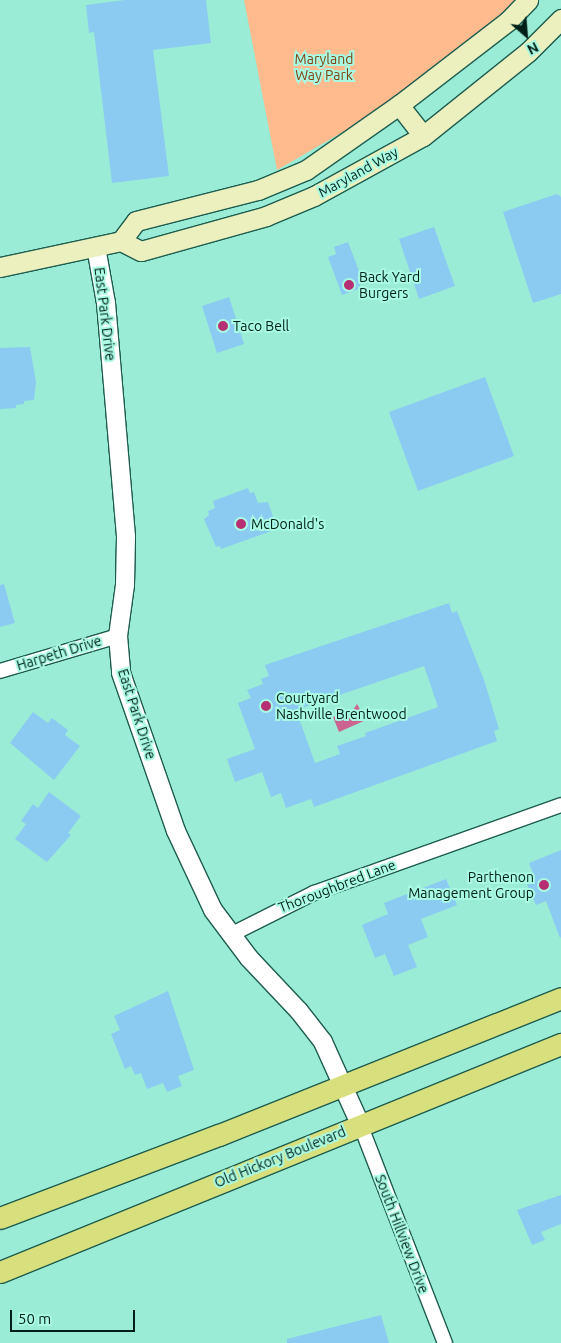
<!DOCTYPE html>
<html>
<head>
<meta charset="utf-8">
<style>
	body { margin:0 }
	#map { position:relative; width:561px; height:1343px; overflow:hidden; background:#9becd6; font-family:Ubuntu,sans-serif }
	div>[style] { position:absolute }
	.green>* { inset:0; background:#ffbb8d }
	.water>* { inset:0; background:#cc6490 }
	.building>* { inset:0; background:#8bcbf1 }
	.roads { filter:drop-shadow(1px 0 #1e5d4f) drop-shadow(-1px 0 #1e5d4f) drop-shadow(0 1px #1e5d4f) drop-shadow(0 -1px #1e5d4f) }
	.minor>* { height:14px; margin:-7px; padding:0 7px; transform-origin:7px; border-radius:7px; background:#fff }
	.tertiary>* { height:18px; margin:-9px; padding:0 9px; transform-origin:9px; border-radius:9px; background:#fff }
	.secondary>* { height:19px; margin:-9.5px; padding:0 9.5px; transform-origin:9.5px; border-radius:9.5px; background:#ebf0be }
	.primary>* { height:21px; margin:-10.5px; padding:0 10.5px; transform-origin:10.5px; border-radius:10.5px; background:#d7e07d }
	.dots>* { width:14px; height:14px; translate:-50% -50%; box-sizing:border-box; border:2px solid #a8fae3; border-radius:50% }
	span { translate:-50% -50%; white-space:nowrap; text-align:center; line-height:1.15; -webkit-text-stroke:4px #a8fae3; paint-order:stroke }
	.park-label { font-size:14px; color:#7f430f }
	.street-label { font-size:14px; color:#001f17 }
	.poi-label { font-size:14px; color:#001f17 }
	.left { translate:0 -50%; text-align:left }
	.right { translate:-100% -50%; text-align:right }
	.north { position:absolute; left:501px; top:10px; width:50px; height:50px; -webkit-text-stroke:4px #a8fae3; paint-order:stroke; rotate:153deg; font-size:14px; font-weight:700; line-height:20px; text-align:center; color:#001f17 }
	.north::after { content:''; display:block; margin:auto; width:18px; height:22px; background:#001f17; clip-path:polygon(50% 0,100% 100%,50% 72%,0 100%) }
	.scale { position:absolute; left:10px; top:1310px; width:125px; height:22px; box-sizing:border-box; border:2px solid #001f17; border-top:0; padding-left:6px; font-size:15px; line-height:18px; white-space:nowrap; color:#001f17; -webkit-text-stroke:4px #a8fae3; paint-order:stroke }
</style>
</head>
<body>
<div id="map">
	<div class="green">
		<div style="clip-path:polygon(244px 0,524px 0,426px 84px,277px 170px)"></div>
	</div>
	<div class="water">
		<div style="clip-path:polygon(357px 704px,366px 720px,339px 732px,333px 717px,353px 710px)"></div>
	</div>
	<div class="building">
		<div style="clip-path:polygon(125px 0,206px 0,211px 43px,153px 50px,169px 176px,112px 183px,94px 32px,89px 33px,86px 5px)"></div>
		<div style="clip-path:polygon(557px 194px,561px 197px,561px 294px,533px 303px,503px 212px)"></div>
		<div style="clip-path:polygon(434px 227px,455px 286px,419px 299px,399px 239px)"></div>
		<div style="clip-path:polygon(348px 242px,361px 276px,357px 277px,361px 288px,342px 295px,328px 257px,336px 254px,334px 247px)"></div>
		<div style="clip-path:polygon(229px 297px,244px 344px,217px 353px,202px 306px)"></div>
		<div style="clip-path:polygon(30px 347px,36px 382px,34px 400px,24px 401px,24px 404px,16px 405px,16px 408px,0 409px,0 348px)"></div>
		<div style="clip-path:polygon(485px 377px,514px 456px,418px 491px,389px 412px)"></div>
		<div style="clip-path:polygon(248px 488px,250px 493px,254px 492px,258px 503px,268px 502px,277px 529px,221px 549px,220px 546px,216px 547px,204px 519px,209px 515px,208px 511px,215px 508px,213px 501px)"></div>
		<div style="clip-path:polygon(4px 584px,15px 623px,0 627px,0 585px)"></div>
		<div style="clip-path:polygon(evenodd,449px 603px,452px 613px,457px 611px,484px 680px,499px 729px,494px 731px,497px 741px,314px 807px,311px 799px,286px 808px,281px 793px,271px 797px,262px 772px,235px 782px,227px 759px,255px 749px,238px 703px,251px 698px,247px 690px,263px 684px,261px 679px,269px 676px,265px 665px,449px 603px,424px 666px,438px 707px,365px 733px,366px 736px,337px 746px,340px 754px,315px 763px,296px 710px,424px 666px)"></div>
		<div style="clip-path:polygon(33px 712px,48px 723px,52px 718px,68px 730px,65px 735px,80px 746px,54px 780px,10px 743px)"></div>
		<div style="clip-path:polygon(49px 792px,81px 816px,68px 833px,71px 835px,47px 862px,15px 839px,26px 824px,21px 821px,33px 804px,38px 808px)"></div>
		<div style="clip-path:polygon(561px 850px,561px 937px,560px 938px,546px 901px,536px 905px,526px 882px,535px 879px,529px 863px)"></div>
		<div style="clip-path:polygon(446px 879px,457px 905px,421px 919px,428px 937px,408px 945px,417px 967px,394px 976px,385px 954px,375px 958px,362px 925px,388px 914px,384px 903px)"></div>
		<div style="clip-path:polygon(168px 991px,194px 1070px,178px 1076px,182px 1086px,167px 1092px,163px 1083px,147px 1089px,141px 1073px,135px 1075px,131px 1066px,125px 1069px,111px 1034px,120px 1030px,114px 1016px)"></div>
		<div style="clip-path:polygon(561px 1195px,561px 1224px,541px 1232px,545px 1240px,532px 1245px,517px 1210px)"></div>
		<div style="clip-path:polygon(381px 1315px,389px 1343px,287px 1343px,287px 1339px)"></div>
	</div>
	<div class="roads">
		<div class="minor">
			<div style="left:0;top:671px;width:123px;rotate:-16.5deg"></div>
			<div style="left:230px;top:935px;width:94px;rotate:-26.6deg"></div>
			<div style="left:314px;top:893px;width:262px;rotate:-19.6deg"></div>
			<div style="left:360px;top:1124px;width:235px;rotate:68.8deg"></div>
		</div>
		<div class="tertiary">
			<div style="left:96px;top:247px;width:57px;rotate:79.9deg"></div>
			<div style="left:106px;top:303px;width:235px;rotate:85.1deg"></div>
			<div style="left:126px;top:537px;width:48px;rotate:91.2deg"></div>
			<div style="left:125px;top:585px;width:51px;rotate:97.8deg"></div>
			<div style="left:118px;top:636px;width:37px;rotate:85deg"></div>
			<div style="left:121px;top:673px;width:167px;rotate:70.8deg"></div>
			<div style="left:176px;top:831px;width:87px;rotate:64.9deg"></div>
			<div style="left:213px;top:910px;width:60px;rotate:53.1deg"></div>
			<div style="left:249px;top:958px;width:73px;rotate:46.7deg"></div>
			<div style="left:299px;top:1011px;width:39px;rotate:52deg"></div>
			<div style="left:323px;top:1042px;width:90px;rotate:65.7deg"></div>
		</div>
		<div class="secondary">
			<div style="left:399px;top:105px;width:39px;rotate:52deg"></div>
			<div style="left:121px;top:241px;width:22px;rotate:27deg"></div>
			<div style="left:141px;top:251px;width:130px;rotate:-15.6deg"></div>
			<div style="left:266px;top:216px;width:52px;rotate:-22.6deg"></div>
			<div style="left:314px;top:196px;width:124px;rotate:-28.8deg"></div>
			<div style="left:423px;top:136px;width:134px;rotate:-38.7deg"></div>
			<div style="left:528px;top:52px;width:47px;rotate:-45deg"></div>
			<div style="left:0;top:267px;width:124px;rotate:-12.1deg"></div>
			<div style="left:121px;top:241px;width:25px;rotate:-53deg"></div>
			<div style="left:136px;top:221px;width:126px;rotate:-14.3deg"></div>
			<div style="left:258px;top:190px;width:52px;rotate:-22.6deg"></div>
			<div style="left:306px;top:170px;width:113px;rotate:-35deg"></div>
			<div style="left:399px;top:105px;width:138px;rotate:-37.6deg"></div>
			<div style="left:508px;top:21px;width:29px;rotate:-46deg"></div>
		</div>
		<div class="primary">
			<div style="left:0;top:1218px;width:234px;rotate:-20.8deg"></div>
			<div style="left:219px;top:1135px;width:368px;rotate:-21.8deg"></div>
			<div style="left:0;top:1272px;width:606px;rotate:-22.12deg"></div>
		</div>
	</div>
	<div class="dots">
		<div style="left:349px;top:285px;background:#b62f72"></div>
		<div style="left:223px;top:326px;background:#b62f72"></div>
		<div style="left:241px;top:524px;background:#b62f72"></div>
		<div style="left:266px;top:706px;background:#b62f72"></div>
		<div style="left:544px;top:885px;background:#b62f72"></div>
	</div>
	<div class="park-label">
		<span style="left:324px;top:67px">Maryland<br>Way Park</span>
	</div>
	<div class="street-label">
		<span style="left:358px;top:172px;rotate:-29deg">Maryland Way</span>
		<span style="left:105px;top:314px;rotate:83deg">East Park Drive</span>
		<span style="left:59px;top:653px;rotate:-17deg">Harpeth Drive</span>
		<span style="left:137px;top:714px;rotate:72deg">East Park Drive</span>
		<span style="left:337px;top:886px;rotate:-21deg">Thoroughbred Lane</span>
		<span style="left:280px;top:1157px;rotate:-22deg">Old Hickory Boulevard</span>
		<span style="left:402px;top:1234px;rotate:69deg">South Hillview Drive</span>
	</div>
	<div class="poi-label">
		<span class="left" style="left:359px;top:285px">Back Yard<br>Burgers</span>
		<span class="left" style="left:233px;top:326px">Taco Bell</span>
		<span class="left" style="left:251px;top:524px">McDonald's</span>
		<span class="left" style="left:276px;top:706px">Courtyard<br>Nashville Brentwood</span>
		<span class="right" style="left:534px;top:885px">Parthenon<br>Management Group</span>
	</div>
	<div class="north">N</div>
	<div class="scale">50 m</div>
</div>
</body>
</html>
